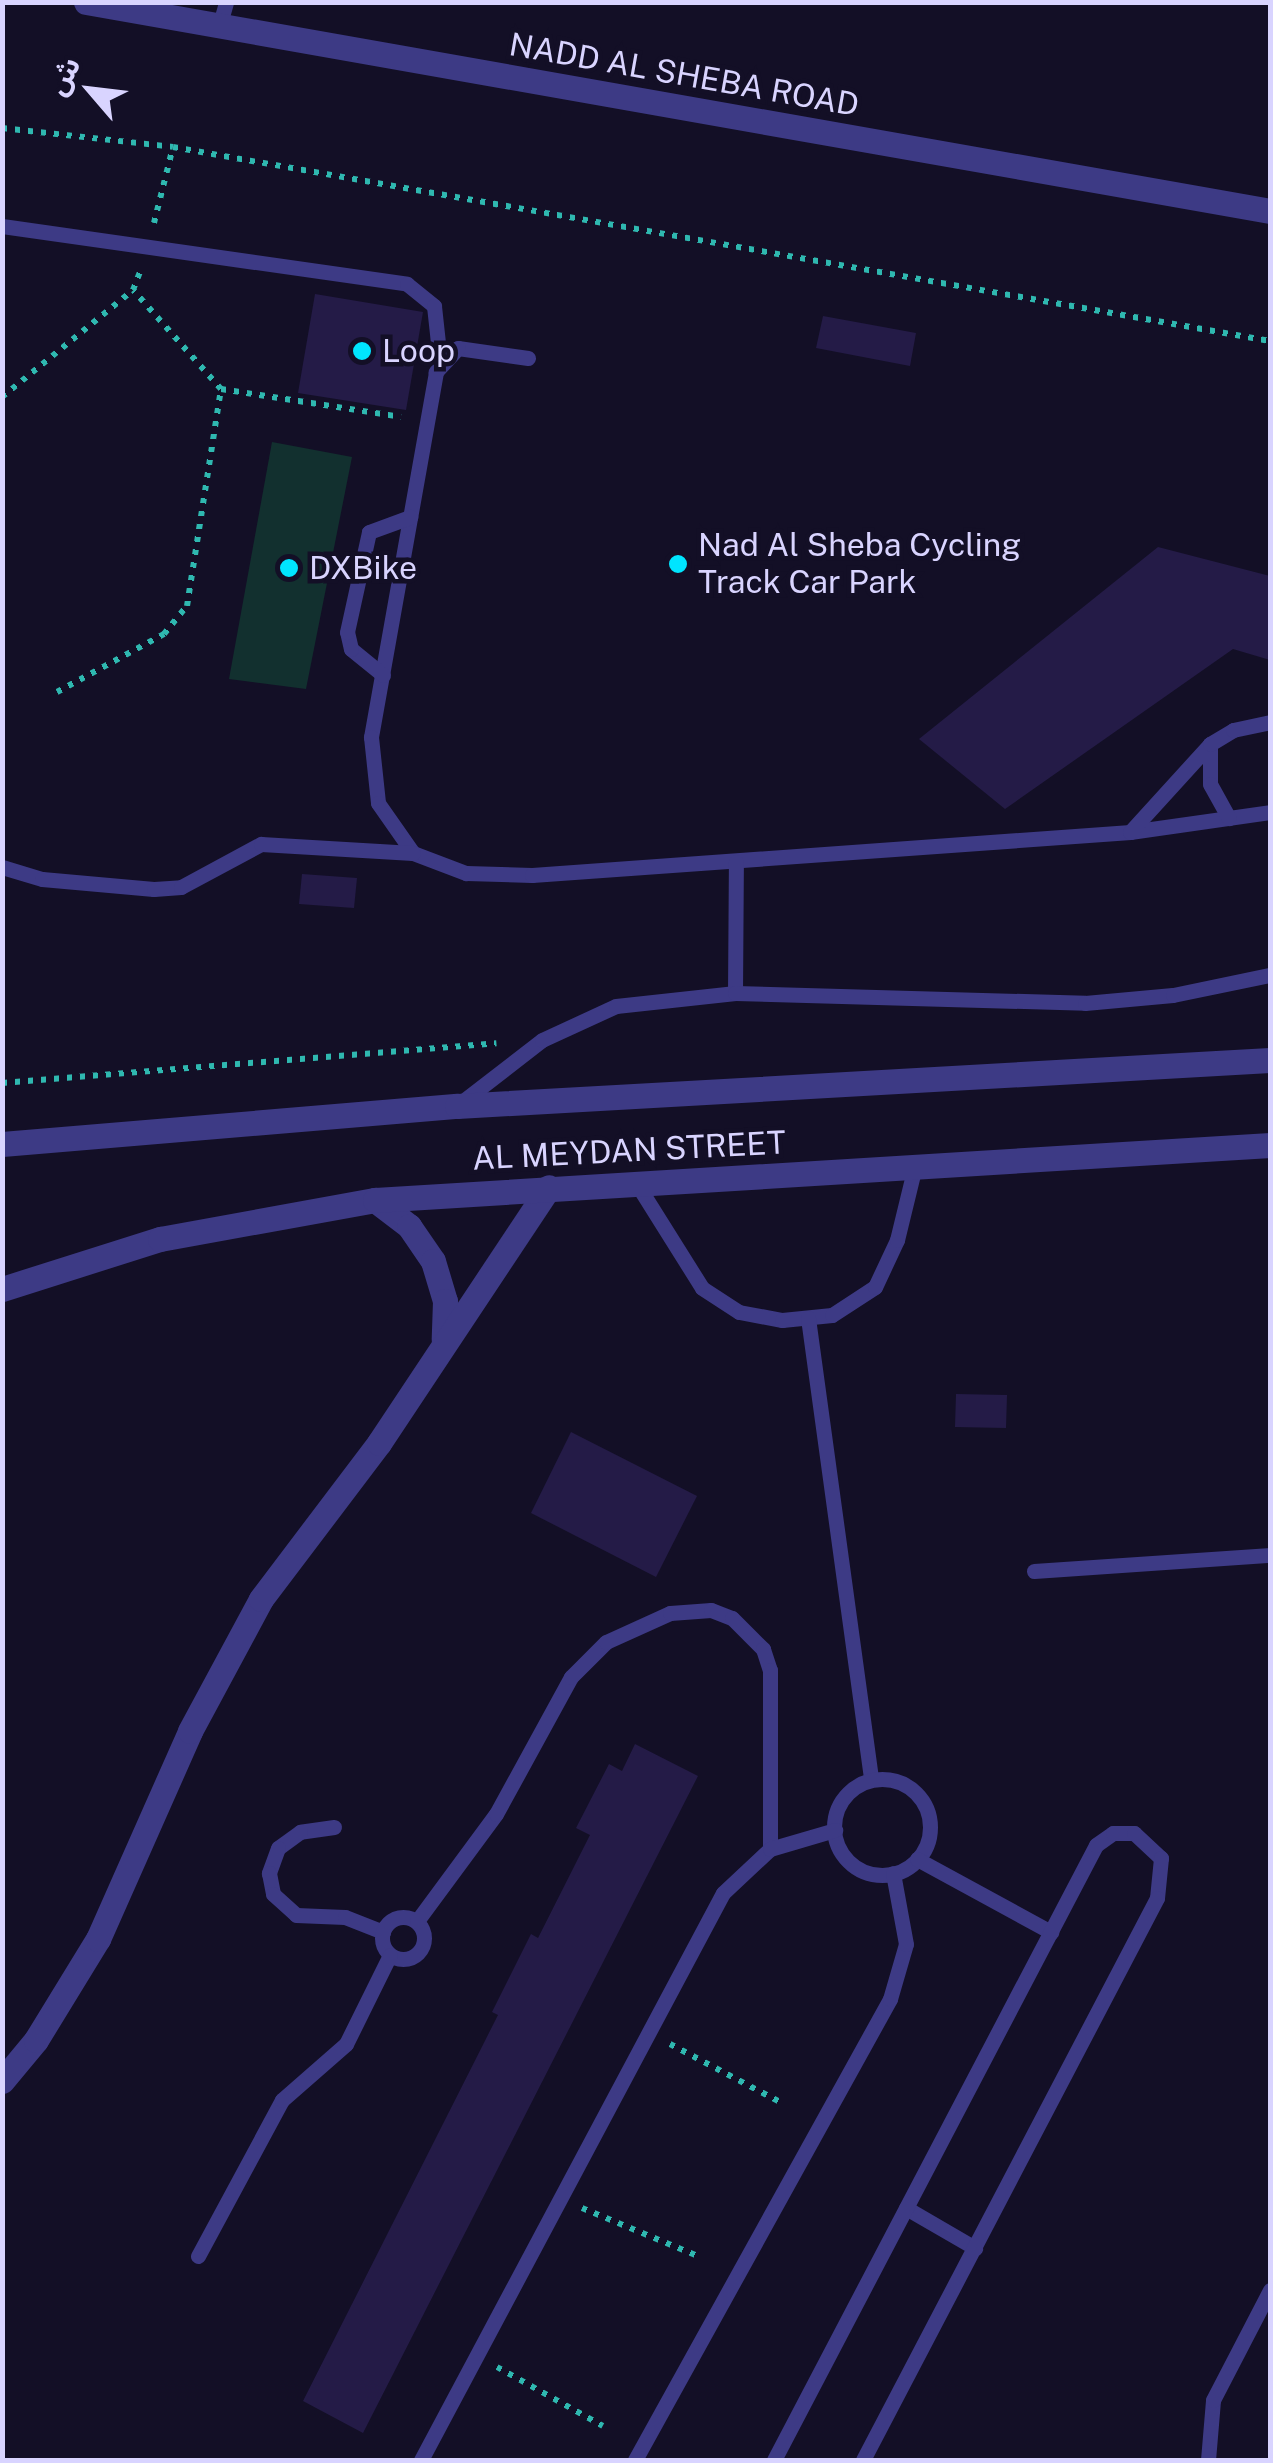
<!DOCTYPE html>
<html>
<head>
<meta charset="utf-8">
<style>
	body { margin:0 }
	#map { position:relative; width:1273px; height:2463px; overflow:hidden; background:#130f26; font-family:"Public Sans","Noto Sans Arabic",sans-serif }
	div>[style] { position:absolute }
	.green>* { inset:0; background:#12302f }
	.building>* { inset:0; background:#241b47 }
	.path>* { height:6px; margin-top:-3px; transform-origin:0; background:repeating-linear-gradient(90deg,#2fb8b0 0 5px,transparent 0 13px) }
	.service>* { height:15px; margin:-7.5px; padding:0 7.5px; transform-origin:7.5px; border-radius:7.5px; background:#3d3a85 }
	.service>.ring { margin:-7.5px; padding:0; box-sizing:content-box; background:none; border:15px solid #3d3a85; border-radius:50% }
	.minor>* { height:25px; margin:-12.5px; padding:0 12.5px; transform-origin:12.5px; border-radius:12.5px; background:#3d3a85 }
	.tertiary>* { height:25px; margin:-12.5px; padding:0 12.5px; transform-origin:12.5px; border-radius:12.5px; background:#3d3a85 }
	.dots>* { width:28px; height:28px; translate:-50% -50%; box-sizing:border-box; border:5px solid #130f26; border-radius:50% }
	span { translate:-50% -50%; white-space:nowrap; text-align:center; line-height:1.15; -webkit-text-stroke:9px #130f26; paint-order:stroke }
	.street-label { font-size:32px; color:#d9d4ff }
	.poi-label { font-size:32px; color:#d9d4ff }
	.left { translate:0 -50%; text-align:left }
	.frame { position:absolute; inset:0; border:5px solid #d9d4ff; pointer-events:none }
	.north { position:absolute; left:40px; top:40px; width:100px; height:100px; -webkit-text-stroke:8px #130f26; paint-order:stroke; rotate:298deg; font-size:28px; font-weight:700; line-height:40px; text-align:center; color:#d9d4ff }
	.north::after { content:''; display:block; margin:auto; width:35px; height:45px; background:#d9d4ff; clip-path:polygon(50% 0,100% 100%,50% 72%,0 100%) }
</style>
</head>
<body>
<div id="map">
	<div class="green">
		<div style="clip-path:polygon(272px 442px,352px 457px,306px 689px,229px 679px)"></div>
	</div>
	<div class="building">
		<div style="clip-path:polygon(315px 294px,423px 312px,406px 410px,298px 393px)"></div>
		<div style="clip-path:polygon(823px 316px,916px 333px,910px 366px,816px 348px)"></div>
		<div style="clip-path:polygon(1158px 547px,1270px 576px,1270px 660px,1233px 649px,1005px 809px,919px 739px)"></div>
		<div style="clip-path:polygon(302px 874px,357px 878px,354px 908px,299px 904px)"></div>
		<div style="clip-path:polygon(956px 1394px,1007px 1395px,1006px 1428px,955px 1427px)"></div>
		<div style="clip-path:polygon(571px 1432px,697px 1496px,656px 1577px,531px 1513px)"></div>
		<div style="clip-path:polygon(635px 1744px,698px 1776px,363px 2433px,303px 2401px,498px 2015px,492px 2012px,531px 1934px,538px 1938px,590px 1835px,576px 1828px,609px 1764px,622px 1771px)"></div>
	</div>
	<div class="path">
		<div style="left:2px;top:128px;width:172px;rotate:6.3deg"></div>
		<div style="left:173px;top:147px;width:1114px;rotate:10.03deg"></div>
		<div style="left:154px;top:223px;width:78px;rotate:-76deg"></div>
		<div style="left:221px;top:389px;width:182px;rotate:8.8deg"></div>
		<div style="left:2px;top:397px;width:169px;rotate:-39.2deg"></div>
		<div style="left:57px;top:692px;width:122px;rotate:-28.5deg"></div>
		<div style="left:164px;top:634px;width:36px;rotate:-51deg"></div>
		<div style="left:187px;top:606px;width:220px;rotate:-81.1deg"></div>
		<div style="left:221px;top:389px;width:132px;rotate:-131.6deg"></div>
		<div style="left:133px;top:290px;width:22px;rotate:-69deg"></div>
		<div style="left:2px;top:1083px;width:496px;rotate:-4.6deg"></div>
		<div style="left:670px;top:2044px;width:129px;rotate:27.8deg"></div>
		<div style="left:582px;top:2208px;width:126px;rotate:22.5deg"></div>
		<div style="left:497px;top:2367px;width:121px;rotate:29.1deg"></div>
	</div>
	<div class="service">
		<div style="left:219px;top:27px;width:26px;rotate:-74deg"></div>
		<div style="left:2px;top:226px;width:409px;rotate:8.1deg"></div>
		<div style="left:407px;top:284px;width:35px;rotate:39deg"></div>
		<div style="left:434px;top:306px;width:55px;rotate:83.8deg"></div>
		<div style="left:528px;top:358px;width:71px;rotate:-171.9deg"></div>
		<div style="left:458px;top:348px;width:33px;rotate:133deg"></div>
		<div style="left:436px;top:372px;width:371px;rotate:100.1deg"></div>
		<div style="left:371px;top:737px;width:66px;rotate:83.9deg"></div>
		<div style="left:378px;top:803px;width:61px;rotate:55deg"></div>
		<div style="left:413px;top:853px;width:57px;rotate:20.7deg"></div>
		<div style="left:466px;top:873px;width:66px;rotate:1.7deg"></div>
		<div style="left:532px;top:875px;width:600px;rotate:-4.11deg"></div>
		<div style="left:1130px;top:832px;width:141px;rotate:-8.1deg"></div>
		<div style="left:383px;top:675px;width:41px;rotate:-140.9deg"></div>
		<div style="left:351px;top:649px;width:17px;rotate:-103deg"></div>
		<div style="left:347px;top:632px;width:102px;rotate:-77.6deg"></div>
		<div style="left:369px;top:532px;width:44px;rotate:-20.1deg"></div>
		<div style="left:1210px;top:744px;width:40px;rotate:90deg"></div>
		<div style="left:1210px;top:784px;width:39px;rotate:61deg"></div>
		<div style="left:1130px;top:832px;width:119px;rotate:-47.7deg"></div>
		<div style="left:1210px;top:744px;width:27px;rotate:-31deg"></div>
		<div style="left:1233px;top:730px;width:38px;rotate:-12deg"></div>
		<div style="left:2px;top:867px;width:42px;rotate:16.7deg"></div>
		<div style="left:42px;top:879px;width:112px;rotate:5.1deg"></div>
		<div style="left:154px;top:889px;width:27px;rotate:-4deg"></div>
		<div style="left:181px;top:887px;width:91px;rotate:-28.3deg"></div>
		<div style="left:261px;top:844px;width:152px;rotate:3.4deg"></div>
		<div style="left:735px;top:993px;width:131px;rotate:-89.6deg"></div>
		<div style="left:458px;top:1105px;width:106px;rotate:-37.7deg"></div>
		<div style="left:542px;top:1040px;width:81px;rotate:-24.7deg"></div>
		<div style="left:616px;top:1006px;width:120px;rotate:-6.2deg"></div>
		<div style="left:735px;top:993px;width:350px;rotate:1.6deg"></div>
		<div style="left:1085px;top:1003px;width:88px;rotate:-5.2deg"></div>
		<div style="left:1173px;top:995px;width:99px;rotate:-11.7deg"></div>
		<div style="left:635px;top:1181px;width:126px;rotate:57.9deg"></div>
		<div style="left:702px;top:1288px;width:44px;rotate:33deg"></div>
		<div style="left:739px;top:1312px;width:44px;rotate:10.5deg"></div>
		<div style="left:782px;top:1320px;width:50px;rotate:-5.7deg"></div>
		<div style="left:832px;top:1315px;width:51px;rotate:-33.1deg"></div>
		<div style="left:875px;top:1287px;width:52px;rotate:-64.9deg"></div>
		<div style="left:897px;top:1240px;width:72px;rotate:-76.3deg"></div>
		<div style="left:808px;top:1318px;width:466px;rotate:82.2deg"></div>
		<div style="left:1034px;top:1571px;width:237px;rotate:-3.9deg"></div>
		<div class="ring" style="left:834px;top:1779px;width:81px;height:81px"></div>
		<div style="left:334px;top:1827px;width:34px;rotate:172deg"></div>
		<div style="left:300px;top:1832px;width:27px;rotate:144deg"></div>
		<div style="left:278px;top:1848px;width:27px;rotate:110deg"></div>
		<div style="left:269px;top:1873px;width:21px;rotate:79deg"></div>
		<div style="left:273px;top:1894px;width:31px;rotate:42deg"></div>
		<div style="left:296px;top:1915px;width:49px;rotate:2.3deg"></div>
		<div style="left:345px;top:1917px;width:41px;rotate:21.5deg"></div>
		<div style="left:917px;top:1859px;width:153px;rotate:28.6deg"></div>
		<div class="ring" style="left:382px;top:1917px;width:27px;height:27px"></div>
		<div style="left:417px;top:1921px;width:133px;rotate:-53.6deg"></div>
		<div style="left:496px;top:1814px;width:156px;rotate:-61.3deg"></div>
		<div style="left:571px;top:1677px;width:49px;rotate:-45deg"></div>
		<div style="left:606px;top:1642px;width:70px;rotate:-24.4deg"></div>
		<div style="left:670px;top:1613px;width:41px;rotate:-4.2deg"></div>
		<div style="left:711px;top:1610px;width:22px;rotate:21deg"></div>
		<div style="left:732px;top:1618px;width:44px;rotate:45deg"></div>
		<div style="left:763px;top:1649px;width:22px;rotate:72deg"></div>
		<div style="left:770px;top:1670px;width:179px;rotate:90deg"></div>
		<div style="left:906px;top:2208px;width:80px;rotate:30.1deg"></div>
		<div style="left:198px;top:2256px;width:177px;rotate:-61.7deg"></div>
		<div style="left:282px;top:2100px;width:85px;rotate:-41.2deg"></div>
		<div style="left:346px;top:2044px;width:99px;rotate:-63.7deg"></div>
		<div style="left:421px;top:2460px;width:642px;rotate:-61.96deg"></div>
		<div style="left:723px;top:1893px;width:64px;rotate:-43.1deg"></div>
		<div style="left:770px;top:1849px;width:68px;rotate:-16.3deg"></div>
		<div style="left:635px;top:2460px;width:527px;rotate:-61.05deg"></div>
		<div style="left:890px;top:1999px;width:57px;rotate:-73.8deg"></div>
		<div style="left:906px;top:1944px;width:72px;rotate:-100.4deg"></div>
		<div style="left:774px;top:2460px;width:694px;rotate:-62.36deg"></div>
		<div style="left:1096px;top:1845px;width:21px;rotate:-35deg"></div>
		<div style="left:1113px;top:1833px;width:21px"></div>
		<div style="left:1134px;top:1833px;width:37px;rotate:43deg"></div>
		<div style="left:1161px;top:1858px;width:40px;rotate:95.7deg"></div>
		<div style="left:1157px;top:1898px;width:634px;rotate:117.62deg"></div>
		<div style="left:1208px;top:2460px;width:60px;rotate:-85.2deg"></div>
		<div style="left:1213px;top:2400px;width:124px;rotate:-62.6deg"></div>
	</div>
	<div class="minor">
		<div style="left:375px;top:1200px;width:43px;rotate:37.4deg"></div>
		<div style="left:409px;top:1226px;width:42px;rotate:55.6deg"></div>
		<div style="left:433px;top:1261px;width:42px;rotate:73.3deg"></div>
		<div style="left:445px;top:1301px;width:38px;rotate:92deg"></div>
		<div style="left:2px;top:2081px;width:53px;rotate:-50.3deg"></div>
		<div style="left:36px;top:2040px;width:119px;rotate:-58.5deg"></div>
		<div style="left:98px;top:1939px;width:227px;rotate:-66.1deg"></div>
		<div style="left:190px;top:1731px;width:150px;rotate:-61.7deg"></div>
		<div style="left:261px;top:1599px;width:196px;rotate:-52.9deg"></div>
		<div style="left:379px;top:1443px;width:307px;rotate:-56.4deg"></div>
	</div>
	<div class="tertiary">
		<div style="left:86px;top:2px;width:1202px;rotate:10.01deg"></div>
		<div style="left:2px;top:1144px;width:457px;rotate:-4.8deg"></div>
		<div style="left:457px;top:1106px;width:814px;rotate:-3.24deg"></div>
		<div style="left:2px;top:1289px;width:166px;rotate:-17.6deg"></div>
		<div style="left:160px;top:1239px;width:219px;rotate:-10.3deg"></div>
		<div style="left:375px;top:1200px;width:897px;rotate:-3.52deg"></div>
	</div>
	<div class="dots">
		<div style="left:362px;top:351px;background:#00e5ff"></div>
		<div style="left:678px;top:564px;background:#00e5ff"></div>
		<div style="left:289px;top:568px;background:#00e5ff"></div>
	</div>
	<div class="street-label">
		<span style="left:684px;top:75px;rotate:10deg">NADD AL SHEBA ROAD</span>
		<span style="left:629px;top:1151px;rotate:-3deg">AL MEYDAN STREET</span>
	</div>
	<div class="poi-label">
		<span class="left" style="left:382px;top:351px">Loop</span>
		<span class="left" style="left:698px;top:564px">Nad Al Sheba Cycling<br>Track Car Park</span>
		<span class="left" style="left:309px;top:568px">DXBike</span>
	</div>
	<div class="frame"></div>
	<div class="north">ش</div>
</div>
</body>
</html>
